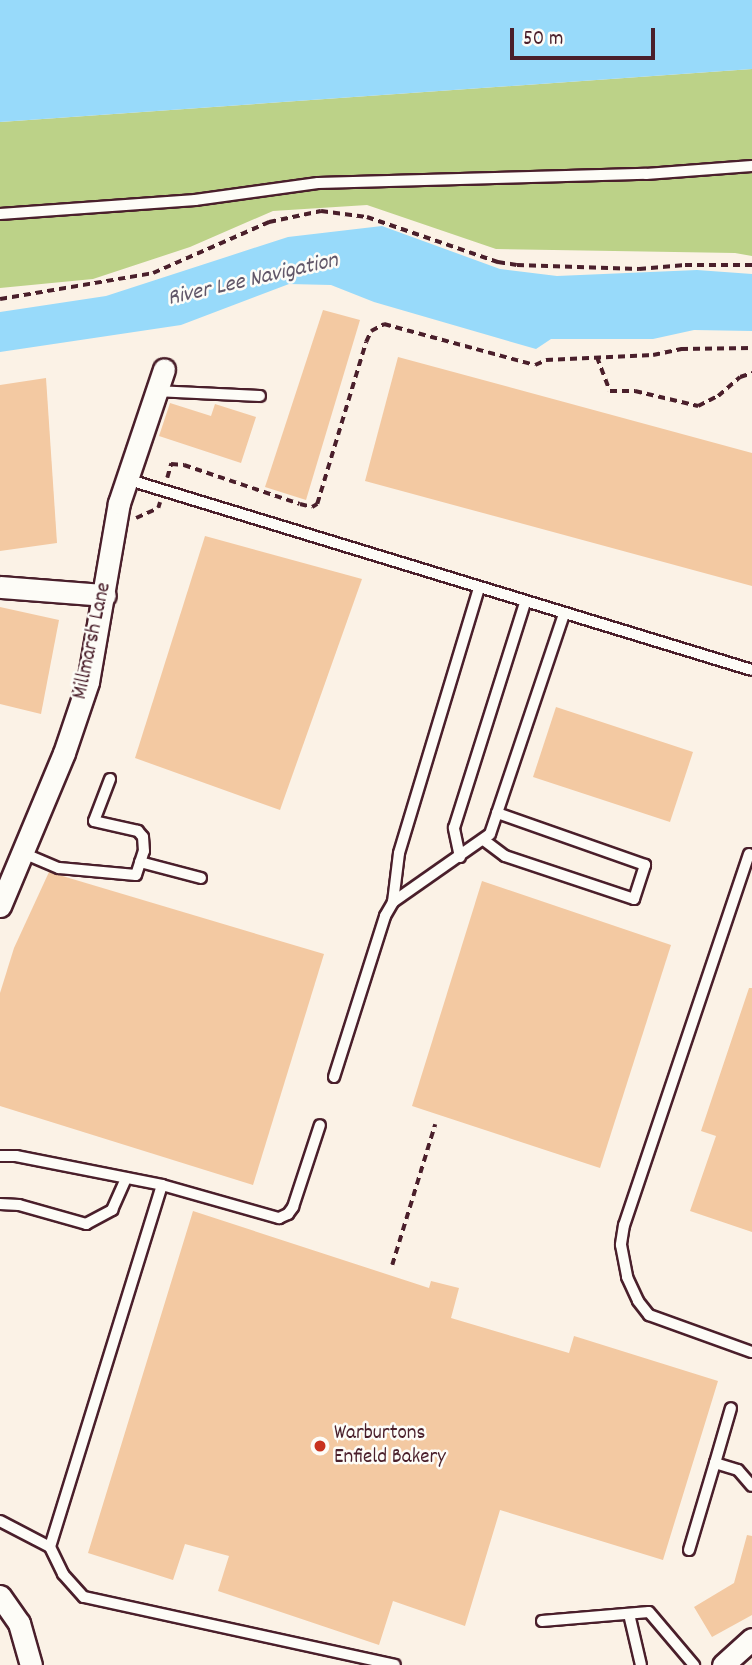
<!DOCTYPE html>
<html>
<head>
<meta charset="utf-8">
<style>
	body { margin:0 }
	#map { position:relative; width:752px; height:1665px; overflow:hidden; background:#fbf2e6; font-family:Dekko,sans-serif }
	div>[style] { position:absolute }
	.green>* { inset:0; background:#bcd288 }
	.water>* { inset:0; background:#98dafa }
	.building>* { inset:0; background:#f3c9a2 }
	.path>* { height:3.5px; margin-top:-1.75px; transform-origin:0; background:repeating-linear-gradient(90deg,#4a1f2b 0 7px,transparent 0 12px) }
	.roads { filter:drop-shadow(2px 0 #4a1f2b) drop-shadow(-2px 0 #4a1f2b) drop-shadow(0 2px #4a1f2b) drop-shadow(0 -2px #4a1f2b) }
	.service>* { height:10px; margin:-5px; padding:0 5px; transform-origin:5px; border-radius:5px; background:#fdfcf7 }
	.minor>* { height:21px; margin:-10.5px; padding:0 10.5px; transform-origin:10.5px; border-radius:10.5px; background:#fdfcf7 }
	.dots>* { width:19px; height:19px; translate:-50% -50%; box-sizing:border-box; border:4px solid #fdfcf7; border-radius:50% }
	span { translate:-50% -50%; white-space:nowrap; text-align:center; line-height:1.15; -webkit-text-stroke:5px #fdfcf7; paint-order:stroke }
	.street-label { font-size:21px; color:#4a1f2b }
	.poi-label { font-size:21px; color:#4a1f2b }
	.left { translate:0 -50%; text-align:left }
	.water-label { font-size:23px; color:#615769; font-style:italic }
	.scale { position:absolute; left:510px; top:28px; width:145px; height:32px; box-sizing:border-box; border:4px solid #4a1f2b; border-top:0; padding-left:9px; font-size:21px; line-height:24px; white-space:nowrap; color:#4a1f2b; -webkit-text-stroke:5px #fdfcf7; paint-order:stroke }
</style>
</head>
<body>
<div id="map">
	<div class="green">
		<div style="clip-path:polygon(752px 69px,752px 256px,735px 253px,496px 249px,367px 205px,273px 211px,190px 247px,93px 279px,0 288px,0 122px)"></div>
	</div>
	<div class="water">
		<div style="clip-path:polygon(0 0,752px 0,752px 69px,0 122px)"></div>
		<div style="clip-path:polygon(382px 226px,500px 269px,557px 276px,697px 270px,752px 274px,752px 331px,694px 330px,653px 339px,551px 339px,536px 349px,374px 302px,331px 285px,289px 284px,181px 325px,0 352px,0 312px,106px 296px,288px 237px)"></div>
	</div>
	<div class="building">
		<div style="clip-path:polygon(323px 310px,360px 320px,306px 500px,265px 487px)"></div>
		<div style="clip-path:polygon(398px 357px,752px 453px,752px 586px,365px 481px)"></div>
		<div style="clip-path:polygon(46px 378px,57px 543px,0 551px,0 385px)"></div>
		<div style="clip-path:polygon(170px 403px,211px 416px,215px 404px,256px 417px,241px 463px,159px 436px)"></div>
		<div style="clip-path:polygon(205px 536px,362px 579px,280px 810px,135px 758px)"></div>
		<div style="clip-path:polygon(0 607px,59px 620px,41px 714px,0 704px)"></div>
		<div style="clip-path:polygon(556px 707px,693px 752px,670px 822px,533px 777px)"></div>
		<div style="clip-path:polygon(49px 872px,324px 954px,253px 1185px,0 1106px,0 993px,14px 948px)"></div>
		<div style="clip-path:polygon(482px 881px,671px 945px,600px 1168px,412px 1106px)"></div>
		<div style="clip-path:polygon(749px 988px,752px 988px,752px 1232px,690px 1211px,716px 1136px,701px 1131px)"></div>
		<div style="clip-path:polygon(193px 1211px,429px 1288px,431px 1281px,459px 1288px,451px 1318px,569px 1353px,574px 1336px,718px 1381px,663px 1560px,500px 1510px,465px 1626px,393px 1601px,379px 1645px,218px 1591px,229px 1556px,185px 1544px,173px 1580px,88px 1553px)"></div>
		<div style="clip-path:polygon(747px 1535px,752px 1536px,752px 1615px,712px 1637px,694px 1607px,734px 1583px)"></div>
	</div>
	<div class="path">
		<div style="left:0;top:299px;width:155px;rotate:-9.6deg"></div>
		<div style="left:153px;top:273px;width:127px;rotate:-23.7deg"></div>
		<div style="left:269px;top:222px;width:53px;rotate:-11.9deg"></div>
		<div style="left:321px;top:211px;width:46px;rotate:7.4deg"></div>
		<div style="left:367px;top:217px;width:139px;rotate:19deg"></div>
		<div style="left:498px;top:262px;width:19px;rotate:9deg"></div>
		<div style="left:517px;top:265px;width:122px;rotate:1.9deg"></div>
		<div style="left:639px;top:269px;width:46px;rotate:-5deg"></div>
		<div style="left:685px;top:265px;width:67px"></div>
		<div style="left:597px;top:357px;width:36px;rotate:69deg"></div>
		<div style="left:610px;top:391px;width:25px"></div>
		<div style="left:635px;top:391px;width:65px;rotate:13.4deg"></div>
		<div style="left:698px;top:406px;width:22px;rotate:-27deg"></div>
		<div style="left:718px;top:396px;width:29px;rotate:-41deg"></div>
		<div style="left:740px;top:377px;width:13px;rotate:-18deg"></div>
		<div style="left:167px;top:478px;width:15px;rotate:-74deg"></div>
		<div style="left:171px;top:464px;width:13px;rotate:4deg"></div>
		<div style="left:184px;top:465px;width:122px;rotate:18.6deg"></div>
		<div style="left:300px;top:504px;width:12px;rotate:14deg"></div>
		<div style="left:312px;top:507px;width:6px;rotate:-31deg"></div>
		<div style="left:317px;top:504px;width:169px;rotate:-73.2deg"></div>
		<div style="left:366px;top:342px;width:12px;rotate:-66deg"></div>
		<div style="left:371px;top:331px;width:15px;rotate:-28deg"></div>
		<div style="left:384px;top:324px;width:156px;rotate:15.2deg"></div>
		<div style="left:535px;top:365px;width:12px;rotate:-24deg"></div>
		<div style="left:546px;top:360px;width:107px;rotate:-2.7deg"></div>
		<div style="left:653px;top:355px;width:29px;rotate:-12deg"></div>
		<div style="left:681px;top:349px;width:71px;rotate:-0.8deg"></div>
		<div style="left:136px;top:518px;width:24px;rotate:-24deg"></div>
		<div style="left:158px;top:508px;width:6px;rotate:-72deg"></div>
		<div style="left:392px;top:1265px;width:147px;rotate:-73deg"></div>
	</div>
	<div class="roads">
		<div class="service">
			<div style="left:0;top:214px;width:196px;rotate:-4.1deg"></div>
			<div style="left:195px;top:200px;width:124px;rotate:-7.9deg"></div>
			<div style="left:318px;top:183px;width:328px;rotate:-1.6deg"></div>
			<div style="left:646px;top:174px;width:106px;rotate:-4.3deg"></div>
			<div style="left:155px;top:391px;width:105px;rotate:2.7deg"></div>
			<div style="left:126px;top:479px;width:654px;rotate:16.97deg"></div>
			<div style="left:485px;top:841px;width:25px;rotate:37deg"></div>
			<div style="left:505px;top:856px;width:136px;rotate:18.4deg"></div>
			<div style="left:634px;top:899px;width:36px;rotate:-72deg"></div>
			<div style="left:645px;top:865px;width:157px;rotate:-160.6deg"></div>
			<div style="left:23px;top:853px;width:39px;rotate:23deg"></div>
			<div style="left:59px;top:868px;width:77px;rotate:5.2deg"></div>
			<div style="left:136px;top:875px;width:25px;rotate:-72deg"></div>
			<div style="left:144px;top:851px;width:14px;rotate:-94deg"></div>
			<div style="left:143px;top:837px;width:8px;rotate:-130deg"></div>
			<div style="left:138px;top:831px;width:45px;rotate:-167.2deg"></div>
			<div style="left:94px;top:821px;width:45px;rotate:-69.1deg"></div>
			<div style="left:749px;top:854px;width:391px;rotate:108.6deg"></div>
			<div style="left:624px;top:1225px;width:20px;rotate:99deg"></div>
			<div style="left:621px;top:1245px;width:33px;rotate:79deg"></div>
			<div style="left:627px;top:1277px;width:26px;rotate:65deg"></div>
			<div style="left:638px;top:1301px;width:18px;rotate:52deg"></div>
			<div style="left:649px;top:1315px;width:109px;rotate:19.8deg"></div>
			<div style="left:460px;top:857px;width:30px;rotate:-102deg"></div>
			<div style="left:454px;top:828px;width:236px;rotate:-72.5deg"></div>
			<div style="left:140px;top:862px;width:63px;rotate:14.7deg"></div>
			<div style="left:393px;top:902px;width:49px;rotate:-83deg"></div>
			<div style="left:399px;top:853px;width:277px;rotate:-73.2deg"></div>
			<div style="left:334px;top:1077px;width:169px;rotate:-72.4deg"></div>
			<div style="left:385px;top:916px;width:16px;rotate:-60deg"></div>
			<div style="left:393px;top:902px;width:118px;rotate:-35deg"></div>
			<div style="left:490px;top:834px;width:232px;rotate:-71.4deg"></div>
			<div style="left:0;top:1156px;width:16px"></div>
			<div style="left:16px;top:1156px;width:149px;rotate:11.2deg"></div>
			<div style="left:162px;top:1185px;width:122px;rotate:15.8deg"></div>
			<div style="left:279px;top:1218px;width:10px;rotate:-24deg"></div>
			<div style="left:288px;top:1214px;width:9px;rotate:-54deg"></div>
			<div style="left:293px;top:1207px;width:86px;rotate:-71.8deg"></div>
			<div style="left:162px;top:1185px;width:379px;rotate:107.2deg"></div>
			<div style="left:50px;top:1547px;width:30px;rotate:64deg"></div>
			<div style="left:63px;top:1574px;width:31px;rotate:48deg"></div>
			<div style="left:84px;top:1597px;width:318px;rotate:12.3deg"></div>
			<div style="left:0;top:1204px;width:19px;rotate:3deg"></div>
			<div style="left:19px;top:1205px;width:70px;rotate:15.8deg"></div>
			<div style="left:86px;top:1224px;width:30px;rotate:-28deg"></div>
			<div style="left:112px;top:1210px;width:35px;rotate:-66deg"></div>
			<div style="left:715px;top:1463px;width:57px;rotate:-73.8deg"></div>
			<div style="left:0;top:1521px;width:56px;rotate:27.5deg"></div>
			<div style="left:689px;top:1550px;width:91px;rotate:-73.4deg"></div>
			<div style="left:715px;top:1463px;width:24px;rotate:17deg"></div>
			<div style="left:738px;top:1470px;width:21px;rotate:49deg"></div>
			<div style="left:629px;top:1614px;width:52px;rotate:76.8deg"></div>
			<div style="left:542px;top:1621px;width:107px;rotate:-4.8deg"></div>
			<div style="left:649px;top:1612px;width:70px;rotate:49.7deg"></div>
		</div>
		<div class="minor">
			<div style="left:0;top:587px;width:105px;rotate:4.4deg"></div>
			<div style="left:0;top:906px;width:166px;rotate:-67.3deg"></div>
			<div style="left:64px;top:753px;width:75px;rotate:-71.3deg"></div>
			<div style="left:88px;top:682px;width:182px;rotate:-80.2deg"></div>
			<div style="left:119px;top:503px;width:141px;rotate:-71.4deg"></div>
			<div style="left:0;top:1596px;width:33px;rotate:55deg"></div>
			<div style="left:19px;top:1623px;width:44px;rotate:74.1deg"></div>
			<div style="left:723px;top:1665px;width:39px;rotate:-42deg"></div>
		</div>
	</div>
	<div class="dots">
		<div style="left:320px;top:1446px;background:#c8321e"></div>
	</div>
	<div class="street-label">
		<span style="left:93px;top:641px;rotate:-78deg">Millmarsh Lane</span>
	</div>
	<div class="poi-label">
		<span class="left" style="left:334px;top:1446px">Warburtons<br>Enfield Bakery</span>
	</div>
	<div class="water-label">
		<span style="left:253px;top:281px;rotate:-13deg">River Lee Navigation</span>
	</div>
	<div class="scale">50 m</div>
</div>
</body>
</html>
